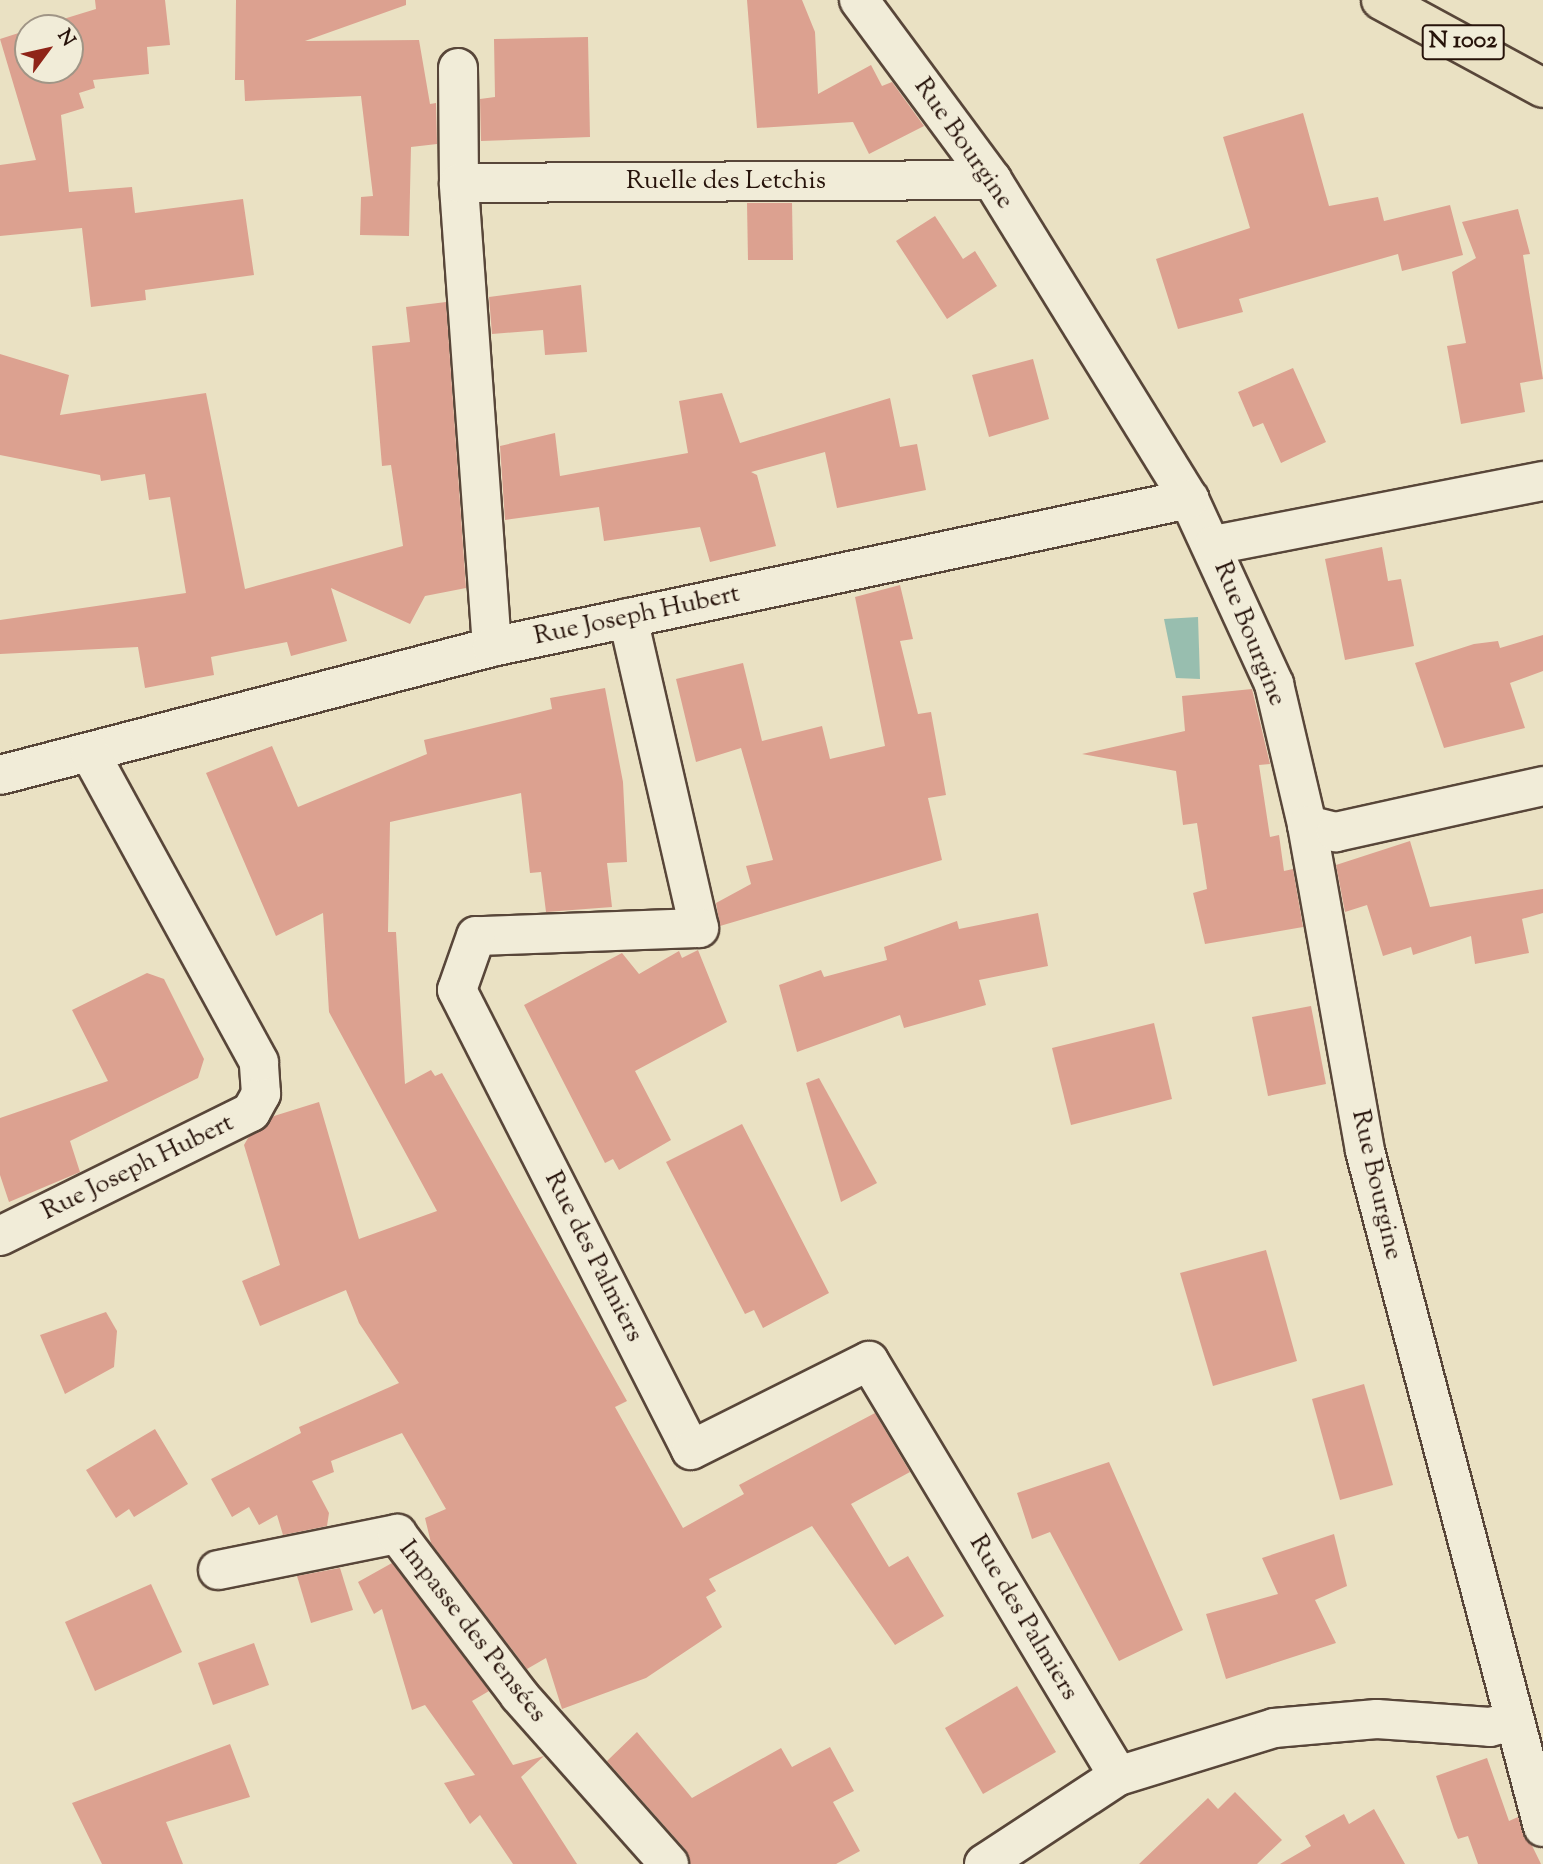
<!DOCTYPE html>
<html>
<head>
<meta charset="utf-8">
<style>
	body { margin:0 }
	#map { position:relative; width:1543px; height:1864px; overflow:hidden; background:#eae1c3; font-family:"Sorts Mill Goudy",serif }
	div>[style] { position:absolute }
	.water>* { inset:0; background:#98beaf }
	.building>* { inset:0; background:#dca190 }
	.roads { filter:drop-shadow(2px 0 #584639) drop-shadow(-2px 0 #584639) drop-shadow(0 2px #584639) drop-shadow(0 -2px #584639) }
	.minor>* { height:38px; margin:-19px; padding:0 19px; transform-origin:19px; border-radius:19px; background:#f1ecd8 }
	.major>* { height:38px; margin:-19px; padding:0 19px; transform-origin:19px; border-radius:19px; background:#eae1c3 }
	span { translate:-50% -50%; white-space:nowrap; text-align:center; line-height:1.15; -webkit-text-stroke:5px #f1ecd8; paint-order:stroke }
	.shield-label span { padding:2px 5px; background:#f1ecd8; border:2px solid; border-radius:5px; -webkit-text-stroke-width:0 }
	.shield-label { font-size:24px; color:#27130b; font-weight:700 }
	.street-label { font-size:26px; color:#27130b }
	.north { position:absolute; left:14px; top:14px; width:70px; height:70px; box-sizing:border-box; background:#f1ecd8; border:2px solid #a09586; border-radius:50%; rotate:57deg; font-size:19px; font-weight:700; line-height:28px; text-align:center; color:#27130b }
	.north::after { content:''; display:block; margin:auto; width:24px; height:32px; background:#8f2418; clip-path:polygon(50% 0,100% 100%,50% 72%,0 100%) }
</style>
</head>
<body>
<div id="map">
	<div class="water">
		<div style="clip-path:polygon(1198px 617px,1200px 679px,1176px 678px,1164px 619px)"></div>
	</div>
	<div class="building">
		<div style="clip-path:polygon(95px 0,165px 0,170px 45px,147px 47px,149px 74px,93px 80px,95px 88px,79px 93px,84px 108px,61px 115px,69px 192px,132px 187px,135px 213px,243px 199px,254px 275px,145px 290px,146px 300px,91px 307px,82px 228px,0 236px,0 165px,36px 160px,0 39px,28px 30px,28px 70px,70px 70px,70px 28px,34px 28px,96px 9px)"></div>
		<div style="clip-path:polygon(236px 0,406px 0,406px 5px,305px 41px,419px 40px,430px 104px,436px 103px,437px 144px,411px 147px,409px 236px,360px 235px,361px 197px,373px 196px,361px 96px,245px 101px,244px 80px,235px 80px)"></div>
		<div style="clip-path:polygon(747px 0,802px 0,815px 32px,818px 94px,871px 65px,882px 86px,892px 82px,924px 126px,869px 154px,853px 122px,757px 128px)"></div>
		<div style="clip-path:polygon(588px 37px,590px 137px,481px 141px,480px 99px,495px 97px,494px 39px)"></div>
		<div style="clip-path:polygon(1303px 113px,1329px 206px,1378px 197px,1384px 221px,1450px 205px,1463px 255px,1402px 271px,1398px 254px,1239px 299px,1243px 312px,1178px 329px,1156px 259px,1250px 228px,1223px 137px)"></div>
		<div style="clip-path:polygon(747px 203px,792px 203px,793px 260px,748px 260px)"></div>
		<div style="clip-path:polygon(1518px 209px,1530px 254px,1523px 255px,1543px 379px,1520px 383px,1525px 412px,1461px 424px,1447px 346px,1466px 343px,1452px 272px,1476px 258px,1462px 222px)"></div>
		<div style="clip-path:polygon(935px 216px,963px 259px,975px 251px,997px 286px,947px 319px,896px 241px)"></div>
		<div style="clip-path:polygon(581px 285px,587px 352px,545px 355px,543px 330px,492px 334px,489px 297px)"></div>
		<div style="clip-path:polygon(446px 302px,466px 588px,425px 596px,410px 624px,331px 588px,347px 641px,291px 656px,287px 642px,211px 657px,214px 675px,145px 688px,138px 647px,0 654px,0 620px,186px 593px,170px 497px,149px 500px,145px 474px,101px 481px,100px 475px,0 455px,0 354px,69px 375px,60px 415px,206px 393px,245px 589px,403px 546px,391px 465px,382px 466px,372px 346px,410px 342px,406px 307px)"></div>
		<div style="clip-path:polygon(1033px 359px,1049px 419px,989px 437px,972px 375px)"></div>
		<div style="clip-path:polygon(1293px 368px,1326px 442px,1281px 463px,1263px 423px,1253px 427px,1238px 392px)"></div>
		<div style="clip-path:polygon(722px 393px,740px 443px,890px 398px,900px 447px,917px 444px,926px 490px,837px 508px,825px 452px,751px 472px,757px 475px,776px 546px,710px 562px,700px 527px,604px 541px,599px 507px,505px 520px,500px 446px,555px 433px,560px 476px,688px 453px,679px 401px)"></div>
		<div style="clip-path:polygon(1382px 547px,1388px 581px,1401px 579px,1414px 646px,1345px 660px,1325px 559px)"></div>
		<div style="clip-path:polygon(900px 585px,913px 639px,900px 641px,918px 714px,931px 712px,946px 795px,928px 798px,942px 860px,720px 926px,716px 903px,751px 884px,746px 866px,773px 860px,741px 748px,696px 762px,676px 679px,743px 663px,762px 741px,822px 726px,830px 759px,885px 746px,855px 597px)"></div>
		<div style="clip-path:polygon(1543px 635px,1543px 671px,1510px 683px,1525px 728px,1444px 748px,1415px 663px,1474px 644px,1498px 641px,1500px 648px)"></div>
		<div style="clip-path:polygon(605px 688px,623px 782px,627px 862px,607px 863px,612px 907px,546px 912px,541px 872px,530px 873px,521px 793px,390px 822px,388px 932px,396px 932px,405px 1084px,431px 1070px,435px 1076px,442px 1073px,627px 1401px,615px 1407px,683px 1528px,744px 1494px,739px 1485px,875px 1413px,910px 1472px,851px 1504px,889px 1567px,908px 1556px,944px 1616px,895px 1645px,812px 1526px,709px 1579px,716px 1591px,706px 1597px,722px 1627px,646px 1678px,562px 1709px,546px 1658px,527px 1669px,431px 1543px,425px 1518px,446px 1509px,402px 1433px,331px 1461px,334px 1472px,312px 1481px,329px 1513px,327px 1526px,283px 1535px,277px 1515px,259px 1525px,249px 1507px,232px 1517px,211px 1479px,301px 1433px,299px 1427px,399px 1383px,359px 1323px,346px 1290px,260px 1326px,242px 1281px,280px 1265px,244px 1145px,248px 1138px,274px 1116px,319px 1102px,359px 1239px,437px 1211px,329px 1012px,323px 913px,276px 936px,206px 773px,272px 746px,298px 807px,427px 754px,424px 740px,552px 709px,550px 698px)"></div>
		<div style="clip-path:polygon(1252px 689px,1270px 764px,1259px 765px,1270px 837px,1279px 835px,1284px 871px,1293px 869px,1303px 927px,1205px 944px,1193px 893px,1207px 889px,1197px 823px,1183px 825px,1176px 771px,1082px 754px,1185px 731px,1182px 696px)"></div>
		<div style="clip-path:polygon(1410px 841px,1430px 907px,1543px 889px,1543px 913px,1522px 919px,1529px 953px,1475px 964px,1471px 936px,1413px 955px,1411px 947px,1383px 956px,1367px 905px,1345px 912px,1336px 865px)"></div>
		<div style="clip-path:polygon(1038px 913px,1048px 966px,979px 980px,986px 1005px,904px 1028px,900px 1015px,797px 1052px,779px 985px,821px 970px,824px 977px,887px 960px,884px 947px,957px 921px,959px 929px)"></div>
		<div style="clip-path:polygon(698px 950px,727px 1022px,635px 1071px,671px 1140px,619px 1170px,613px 1159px,605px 1163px,524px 1005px,622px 953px,639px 974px,679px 951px,682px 958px)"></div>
		<div style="clip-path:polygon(147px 973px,164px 979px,204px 1059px,198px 1078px,70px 1141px,80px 1172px,9px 1202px,0 1175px,0 1118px,108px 1081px,72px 1010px)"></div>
		<div style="clip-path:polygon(1311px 1006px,1326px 1084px,1268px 1096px,1252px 1017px)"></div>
		<div style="clip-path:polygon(1154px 1023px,1172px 1099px,1071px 1125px,1052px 1048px)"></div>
		<div style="clip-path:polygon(819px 1078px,877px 1183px,841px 1202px,806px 1083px)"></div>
		<div style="clip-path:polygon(742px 1124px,829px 1293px,763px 1328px,754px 1310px,745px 1314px,666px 1162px)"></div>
		<div style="clip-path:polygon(1266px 1250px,1297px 1361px,1213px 1386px,1180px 1273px)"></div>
		<div style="clip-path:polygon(106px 1312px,117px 1331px,114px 1367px,65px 1394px,40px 1335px)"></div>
		<div style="clip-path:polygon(1364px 1384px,1393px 1485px,1340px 1500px,1312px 1399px)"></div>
		<div style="clip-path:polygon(155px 1429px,188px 1484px,134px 1517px,129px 1509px,116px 1518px,86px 1470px)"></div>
		<div style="clip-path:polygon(1109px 1462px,1183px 1630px,1119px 1661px,1050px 1532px,1032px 1539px,1017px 1493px)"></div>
		<div style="clip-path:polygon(1334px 1534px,1347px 1586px,1315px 1600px,1336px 1643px,1226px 1679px,1206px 1614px,1278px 1594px,1262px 1558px)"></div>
		<div style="clip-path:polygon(392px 1563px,489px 1691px,472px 1701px,513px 1765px,544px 1756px,521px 1777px,577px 1864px,513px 1864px,480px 1815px,470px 1824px,444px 1783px,475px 1775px,425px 1705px,412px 1710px,382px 1609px,374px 1614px,358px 1582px)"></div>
		<div style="clip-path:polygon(340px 1568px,353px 1610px,311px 1623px,297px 1576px)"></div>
		<div style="clip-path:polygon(151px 1584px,182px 1652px,95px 1691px,65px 1622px)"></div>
		<div style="clip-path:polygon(254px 1643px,269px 1685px,213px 1705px,198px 1663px)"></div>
		<div style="clip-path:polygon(1017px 1686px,1056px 1752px,983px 1794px,945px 1728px)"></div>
		<div style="clip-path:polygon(637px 1732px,692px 1798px,781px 1748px,792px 1767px,830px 1747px,854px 1791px,833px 1802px,860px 1851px,836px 1864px,690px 1864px,685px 1849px,607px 1761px)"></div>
		<div style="clip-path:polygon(230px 1744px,250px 1797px,166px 1822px,183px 1864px,102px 1864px,72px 1803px)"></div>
		<div style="clip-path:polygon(1487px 1758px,1509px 1821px,1518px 1817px,1541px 1864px,1478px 1864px,1468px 1836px,1458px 1839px,1454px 1830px,1436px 1776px)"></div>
		<div style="clip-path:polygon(1235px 1792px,1282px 1840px,1257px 1864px,1139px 1864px,1208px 1798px,1218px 1809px)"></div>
		<div style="clip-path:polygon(1374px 1809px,1405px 1864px,1280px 1864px,1311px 1846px,1305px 1836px,1344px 1814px,1349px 1824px)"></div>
	</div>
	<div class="roads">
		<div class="minor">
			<div style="left:859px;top:0;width:224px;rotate:53.5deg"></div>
			<div style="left:992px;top:180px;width:375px;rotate:58.3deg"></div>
			<div style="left:1189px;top:499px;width:204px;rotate:65.3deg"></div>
			<div style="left:1274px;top:684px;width:145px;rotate:76.8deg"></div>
			<div style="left:1307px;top:825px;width:331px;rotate:79.9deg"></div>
			<div style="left:1365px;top:1151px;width:699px;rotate:75.25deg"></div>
			<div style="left:458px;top:68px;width:115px;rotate:89.5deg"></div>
			<div style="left:1214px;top:545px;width:335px;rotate:-11deg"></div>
			<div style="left:628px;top:618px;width:318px;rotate:77.1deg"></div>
			<div style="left:699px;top:928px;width:223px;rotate:177.9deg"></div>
			<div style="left:476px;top:936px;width:57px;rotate:109.4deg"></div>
			<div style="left:457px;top:990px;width:516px;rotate:63.04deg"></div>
			<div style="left:691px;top:1450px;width:199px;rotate:-26.6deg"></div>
			<div style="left:869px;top:1361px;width:484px;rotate:59deg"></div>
			<div style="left:492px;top:647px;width:465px;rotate:-94.1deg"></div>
			<div style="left:459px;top:183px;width:533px;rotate:-0.32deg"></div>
			<div style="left:0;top:775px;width:508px;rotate:-14.58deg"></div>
			<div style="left:492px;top:647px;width:713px;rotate:-11.99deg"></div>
			<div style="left:1307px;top:825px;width:30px;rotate:14deg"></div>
			<div style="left:1336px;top:832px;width:212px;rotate:-12.5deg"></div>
			<div style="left:0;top:1236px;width:280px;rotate:-26.3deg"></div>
			<div style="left:251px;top:1112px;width:21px;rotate:-61deg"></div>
			<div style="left:261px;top:1094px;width:32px;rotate:-94deg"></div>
			<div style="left:259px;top:1062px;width:352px;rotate:-118.7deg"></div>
			<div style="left:218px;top:1570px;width:183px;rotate:-11.4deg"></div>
			<div style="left:397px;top:1534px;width:202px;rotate:52.8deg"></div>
			<div style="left:519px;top:1695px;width:226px;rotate:48.4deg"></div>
			<div style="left:984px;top:1864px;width:160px;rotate:-33.3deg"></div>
			<div style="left:1118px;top:1776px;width:163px;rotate:-17.1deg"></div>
			<div style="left:1274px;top:1728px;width:103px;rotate:-5deg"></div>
			<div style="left:1377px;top:1719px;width:113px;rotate:4deg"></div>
			<div style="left:1490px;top:1727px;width:23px;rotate:-15deg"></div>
		</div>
		<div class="major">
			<div style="left:1381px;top:0;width:184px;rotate:28.5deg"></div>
		</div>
	</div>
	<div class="shield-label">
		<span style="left:1463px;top:42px">N 1002</span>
	</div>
	<div class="street-label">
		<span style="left:963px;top:144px;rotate:55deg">Rue Bourgine</span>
		<span style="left:726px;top:182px">Ruelle des Letchis</span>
		<span style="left:637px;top:616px;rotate:-12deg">Rue Joseph Hubert</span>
		<span style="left:1249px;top:634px;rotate:68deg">Rue Bourgine</span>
		<span style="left:138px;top:1168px;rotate:-26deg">Rue Joseph Hubert</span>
		<span style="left:1376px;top:1185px;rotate:77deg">Rue Bourgine</span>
		<span style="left:593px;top:1257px;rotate:63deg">Rue des Palmiers</span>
		<span style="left:1023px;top:1618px;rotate:59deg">Rue des Palmiers</span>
		<span style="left:472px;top:1632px;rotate:52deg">Impasse des Pensées</span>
	</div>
	<div class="north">N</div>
</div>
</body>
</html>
